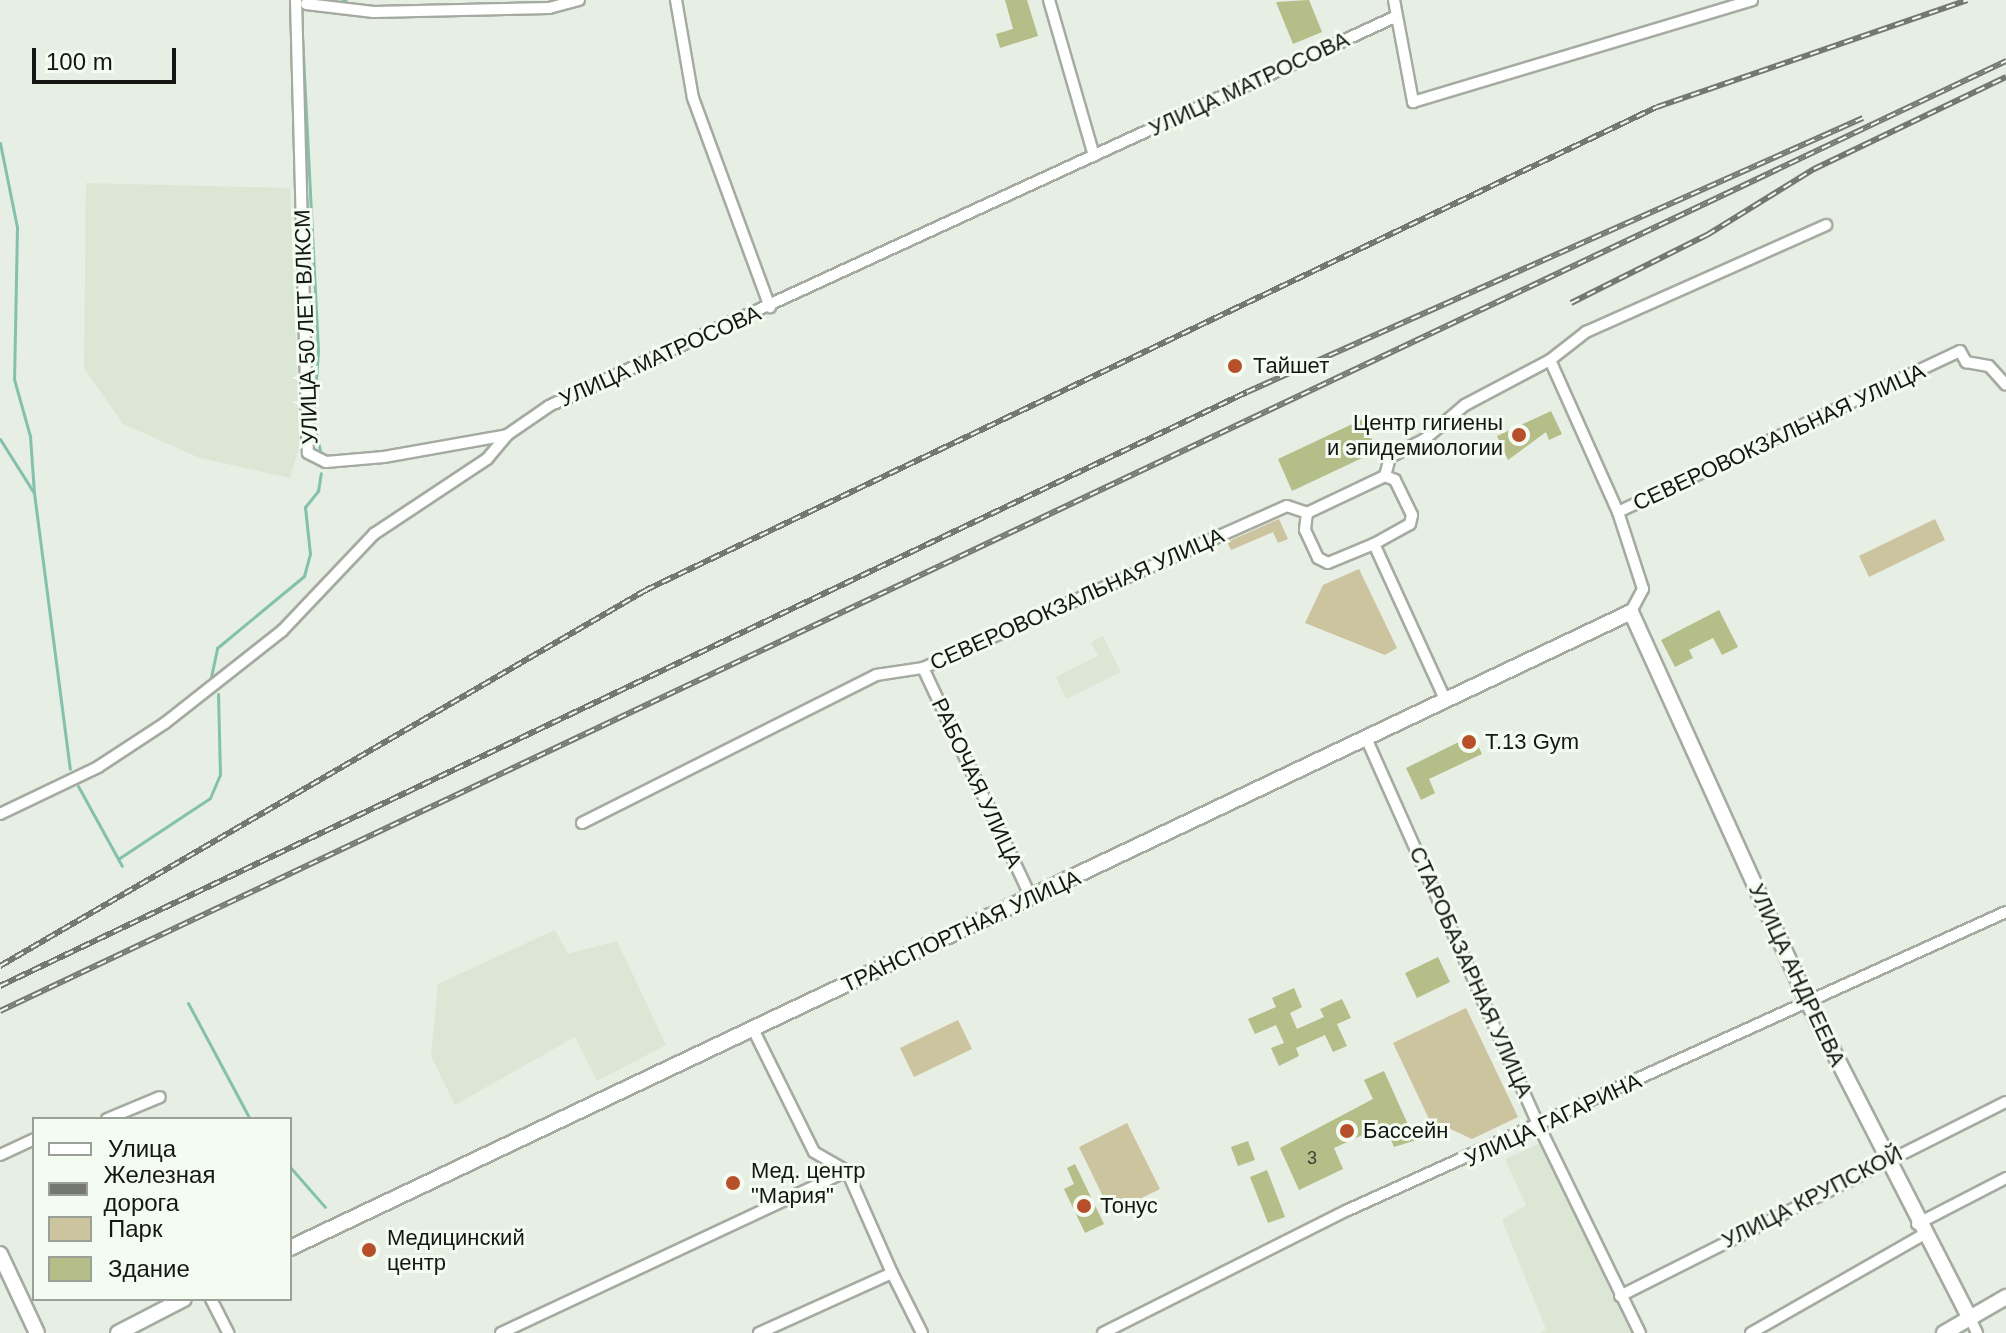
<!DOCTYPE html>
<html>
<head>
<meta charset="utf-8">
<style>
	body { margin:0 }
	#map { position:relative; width:2006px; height:1333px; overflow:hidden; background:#e7eee3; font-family:Helvetica,sans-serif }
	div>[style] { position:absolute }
	.built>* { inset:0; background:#dbe6d4 }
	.green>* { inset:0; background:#ccc39f }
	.stream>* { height:3px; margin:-1.5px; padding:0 1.5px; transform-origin:1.5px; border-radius:1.5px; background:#84c1ac }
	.building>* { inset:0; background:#b5bd89 }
	.roads { filter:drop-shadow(2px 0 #a5aba1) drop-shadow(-2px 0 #a5aba1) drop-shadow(0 2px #a5aba1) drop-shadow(0 -2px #a5aba1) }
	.street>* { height:10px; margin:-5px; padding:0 5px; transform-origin:5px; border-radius:5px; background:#fff }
	.secondary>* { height:14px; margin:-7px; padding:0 7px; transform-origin:7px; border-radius:7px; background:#fff }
	.rail>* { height:6px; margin-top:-3px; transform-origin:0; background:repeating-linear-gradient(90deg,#f4fbf0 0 9px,#747871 0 18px); box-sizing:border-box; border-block:2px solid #747871 }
	.dots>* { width:22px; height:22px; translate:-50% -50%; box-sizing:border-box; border:4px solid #f4fbf0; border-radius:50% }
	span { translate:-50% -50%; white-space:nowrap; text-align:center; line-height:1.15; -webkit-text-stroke:6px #f4fbf0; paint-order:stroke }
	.number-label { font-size:18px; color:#3c4030 }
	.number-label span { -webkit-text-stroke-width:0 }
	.street-label { font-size:22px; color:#141713 }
	.poi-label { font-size:22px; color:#141713 }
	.left { translate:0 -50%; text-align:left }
	.right { translate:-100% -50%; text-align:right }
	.legend { position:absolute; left:32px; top:1117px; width:260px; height:184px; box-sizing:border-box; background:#f4fbf0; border:2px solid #9aa098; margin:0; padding:10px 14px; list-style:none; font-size:24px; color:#141713 }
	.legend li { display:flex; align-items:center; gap:16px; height:40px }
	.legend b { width:40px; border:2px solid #9aa098 }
	.scale { position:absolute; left:32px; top:48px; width:144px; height:36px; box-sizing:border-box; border:4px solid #141713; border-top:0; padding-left:10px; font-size:24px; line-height:28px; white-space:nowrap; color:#141713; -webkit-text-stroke:6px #f4fbf0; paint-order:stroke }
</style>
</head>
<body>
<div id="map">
	<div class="built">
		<div style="clip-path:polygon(86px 183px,290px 188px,300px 443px,290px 478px,200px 458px,123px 424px,84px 368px)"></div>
		<div style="clip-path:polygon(1103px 636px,1121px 672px,1066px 699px,1056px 677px,1098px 656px,1091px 642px)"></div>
		<div style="clip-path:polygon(555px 930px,568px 954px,617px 941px,666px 1045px,597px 1081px,575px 1037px,455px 1105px,431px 1056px,438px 984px)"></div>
		<div style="clip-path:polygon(1540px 1143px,1631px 1333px,1540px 1333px,1546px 1329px,1502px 1220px,1526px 1205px,1505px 1159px)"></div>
	</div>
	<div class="green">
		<div style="clip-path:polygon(1279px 519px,1288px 539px,1278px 543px,1273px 532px,1231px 550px,1227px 542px)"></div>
		<div style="clip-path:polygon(1935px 519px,1945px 540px,1869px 577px,1859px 556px)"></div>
		<div style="clip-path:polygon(1359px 569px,1397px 648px,1385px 655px,1305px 623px,1323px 585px)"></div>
		<div style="clip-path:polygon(1466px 1008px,1518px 1117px,1472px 1139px,1429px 1119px,1393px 1043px)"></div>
		<div style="clip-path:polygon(958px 1020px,972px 1049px,914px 1077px,900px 1048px)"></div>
		<div style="clip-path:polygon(1127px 1123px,1160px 1189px,1111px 1213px,1079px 1147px)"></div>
	</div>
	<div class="stream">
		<div style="left:336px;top:3px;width:10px;rotate:-17deg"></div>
		<div style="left:302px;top:35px;width:316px;rotate:87.1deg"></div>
		<div style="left:318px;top:351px;width:71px;rotate:94deg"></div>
		<div style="left:313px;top:422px;width:34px;rotate:76deg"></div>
		<div style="left:0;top:143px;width:86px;rotate:78.6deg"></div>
		<div style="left:17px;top:227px;width:152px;rotate:91.1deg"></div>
		<div style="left:14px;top:379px;width:59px;rotate:74.3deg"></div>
		<div style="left:30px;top:436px;width:57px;rotate:86deg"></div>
		<div style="left:0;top:439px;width:64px;rotate:57.8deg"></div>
		<div style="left:34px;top:493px;width:278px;rotate:82.6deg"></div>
		<div style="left:211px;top:677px;width:30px;rotate:-78deg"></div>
		<div style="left:217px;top:648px;width:113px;rotate:-39.6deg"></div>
		<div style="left:304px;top:576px;width:23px;rotate:-75deg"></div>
		<div style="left:310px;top:554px;width:47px;rotate:-96.1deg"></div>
		<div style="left:305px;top:507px;width:21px;rotate:-51deg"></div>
		<div style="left:318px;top:491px;width:18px;rotate:-81deg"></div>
		<div style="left:78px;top:786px;width:91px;rotate:61.2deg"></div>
		<div style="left:118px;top:859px;width:110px;rotate:-33.5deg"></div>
		<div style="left:210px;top:798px;width:25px;rotate:-67deg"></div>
		<div style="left:220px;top:775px;width:81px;rotate:-91.4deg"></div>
		<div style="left:188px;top:1003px;width:132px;rotate:61.9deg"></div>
		<div style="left:290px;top:1167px;width:53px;rotate:48.8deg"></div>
	</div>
	<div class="building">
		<div style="clip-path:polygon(1005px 0,1027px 0,1038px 36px,1000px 48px,996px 34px,1013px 29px)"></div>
		<div style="clip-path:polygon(1309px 0,1322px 32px,1293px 44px,1276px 2px)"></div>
		<div style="clip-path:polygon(1551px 411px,1562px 434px,1549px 440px,1546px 432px,1508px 460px,1497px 436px)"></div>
		<div style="clip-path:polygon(1363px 419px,1377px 451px,1292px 491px,1278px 459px)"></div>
		<div style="clip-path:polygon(1719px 610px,1738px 647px,1722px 655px,1713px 638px,1689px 650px,1693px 658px,1675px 667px,1661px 640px)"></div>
		<div style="clip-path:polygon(1473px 735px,1482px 754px,1429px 779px,1435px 793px,1421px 800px,1406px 768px)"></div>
		<div style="clip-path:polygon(1438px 957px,1450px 982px,1417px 998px,1405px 973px)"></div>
		<div style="clip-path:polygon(1294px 988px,1302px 1007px,1290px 1013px,1297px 1029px,1324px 1017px,1320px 1009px,1342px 999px,1351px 1018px,1337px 1024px,1347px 1046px,1333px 1052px,1325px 1035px,1296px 1048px,1299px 1056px,1279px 1066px,1271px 1048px,1284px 1043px,1276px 1025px,1255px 1034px,1248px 1019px,1276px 1007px,1272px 998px)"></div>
		<div style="clip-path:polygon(1384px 1071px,1410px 1129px,1418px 1125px,1423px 1138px,1394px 1147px,1385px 1125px,1334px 1148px,1343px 1169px,1299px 1190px,1280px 1148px,1373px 1099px,1364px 1080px)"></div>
		<div style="clip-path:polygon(1248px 1141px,1255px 1160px,1238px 1166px,1231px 1147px)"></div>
		<div style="clip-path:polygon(1075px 1164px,1104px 1224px,1085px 1233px,1064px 1189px,1074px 1184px,1067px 1168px)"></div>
		<div style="clip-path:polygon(1267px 1170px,1285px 1217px,1268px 1223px,1250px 1177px)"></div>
	</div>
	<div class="roads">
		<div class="street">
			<div style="left:296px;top:0;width:453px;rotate:88.5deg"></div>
			<div style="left:308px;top:453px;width:20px;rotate:27deg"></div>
			<div style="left:326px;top:462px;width:58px;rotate:-4.9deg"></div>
			<div style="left:384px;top:457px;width:125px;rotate:-10.1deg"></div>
			<div style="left:676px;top:0;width:99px;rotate:80.2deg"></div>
			<div style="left:693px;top:98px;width:223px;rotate:69.8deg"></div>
			<div style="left:1049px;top:0;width:162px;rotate:73.9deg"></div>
			<div style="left:1394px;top:0;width:104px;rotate:79.4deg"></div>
			<div style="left:1413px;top:102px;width:354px;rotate:-16.7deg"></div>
			<div style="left:306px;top:4px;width:68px;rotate:6.7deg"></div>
			<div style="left:374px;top:12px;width:175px;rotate:-1.3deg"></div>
			<div style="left:549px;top:8px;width:31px;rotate:-15deg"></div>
			<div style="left:1550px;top:360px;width:46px;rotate:-37.9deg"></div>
			<div style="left:1586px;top:332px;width:263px;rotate:-24deg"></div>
			<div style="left:1618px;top:512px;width:81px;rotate:72deg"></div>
			<div style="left:1643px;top:589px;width:26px;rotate:118deg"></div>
			<div style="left:1307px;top:513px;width:17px;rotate:97deg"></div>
			<div style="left:1305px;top:530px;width:31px;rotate:65deg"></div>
			<div style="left:1318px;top:558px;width:11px;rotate:27deg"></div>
			<div style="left:1328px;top:563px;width:50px;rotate:-22.4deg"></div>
			<div style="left:1374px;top:544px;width:41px;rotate:-29.1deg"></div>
			<div style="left:1410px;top:524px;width:9px;rotate:-77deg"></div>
			<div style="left:1412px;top:515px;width:39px;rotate:-116deg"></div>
			<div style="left:1395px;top:480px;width:11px;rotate:-158deg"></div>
			<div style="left:1374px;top:544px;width:173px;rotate:65.4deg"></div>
			<div style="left:923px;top:668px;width:253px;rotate:64.8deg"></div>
			<div style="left:1367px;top:740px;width:423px;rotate:66deg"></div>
			<div style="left:1539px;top:1126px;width:230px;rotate:64deg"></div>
			<div style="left:0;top:814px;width:109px;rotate:-25.6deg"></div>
			<div style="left:98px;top:767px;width:80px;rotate:-33.3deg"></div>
			<div style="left:165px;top:723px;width:149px;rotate:-38.2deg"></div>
			<div style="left:282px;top:631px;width:134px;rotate:-46.5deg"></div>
			<div style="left:374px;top:534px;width:136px;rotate:-33.6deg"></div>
			<div style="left:487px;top:459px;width:31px;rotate:-50deg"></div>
			<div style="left:507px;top:435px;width:51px;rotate:-34.6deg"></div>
			<div style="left:549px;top:406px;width:933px;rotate:-24.7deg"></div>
			<div style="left:582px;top:823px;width:329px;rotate:-26.7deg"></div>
			<div style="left:876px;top:675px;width:48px;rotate:-8.5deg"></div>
			<div style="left:923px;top:668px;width:398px;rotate:-24deg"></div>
			<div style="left:1287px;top:506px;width:21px;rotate:19deg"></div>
			<div style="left:1307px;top:513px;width:86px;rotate:-25.4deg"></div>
			<div style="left:1385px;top:476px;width:20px;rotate:-75deg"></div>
			<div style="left:1390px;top:457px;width:39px;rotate:-27deg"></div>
			<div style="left:1425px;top:439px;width:52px;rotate:-40.4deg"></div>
			<div style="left:1465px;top:405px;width:96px;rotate:-27.9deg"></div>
			<div style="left:1550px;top:360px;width:167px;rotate:65.9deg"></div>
			<div style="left:1618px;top:512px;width:378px;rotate:-25.2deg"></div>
			<div style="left:1960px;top:351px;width:13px;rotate:61deg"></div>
			<div style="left:1966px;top:362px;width:23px;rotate:10deg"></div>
			<div style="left:1989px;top:366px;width:25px;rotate:48deg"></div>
			<div style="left:753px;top:1029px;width:137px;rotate:63.6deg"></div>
			<div style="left:814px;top:1152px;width:38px;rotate:30deg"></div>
			<div style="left:847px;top:1171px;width:111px;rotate:66.2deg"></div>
			<div style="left:892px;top:1273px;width:146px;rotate:155.7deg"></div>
			<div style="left:107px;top:1119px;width:57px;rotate:-22.5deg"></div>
			<div style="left:0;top:1155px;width:38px;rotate:-25deg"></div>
			<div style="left:1917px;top:1224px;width:100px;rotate:-27.3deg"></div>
			<div style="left:892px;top:1273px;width:67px;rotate:63.4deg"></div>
			<div style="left:1620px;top:1296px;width:432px;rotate:-26.7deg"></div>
			<div style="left:211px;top:1299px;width:38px;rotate:63deg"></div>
			<div style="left:1970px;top:1318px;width:17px;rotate:65deg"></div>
			<div style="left:501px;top:1333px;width:382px;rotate:-25.1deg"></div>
			<div style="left:1103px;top:1333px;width:274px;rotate:-26.7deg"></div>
			<div style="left:1348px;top:1210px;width:722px;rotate:-24.37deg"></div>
			<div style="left:1751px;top:1333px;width:198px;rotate:-29.7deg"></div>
		</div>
		<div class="secondary">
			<div style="left:290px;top:1248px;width:1484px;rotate:-25.37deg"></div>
			<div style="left:1631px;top:612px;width:431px;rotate:65.6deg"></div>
			<div style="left:1809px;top:1004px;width:353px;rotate:62.9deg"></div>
			<div style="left:0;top:1254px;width:87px;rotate:64.9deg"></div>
			<div style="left:118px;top:1333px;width:74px;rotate:-27.3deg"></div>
			<div style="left:1944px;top:1333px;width:72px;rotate:-30.1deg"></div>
		</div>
	</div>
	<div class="rail">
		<div style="left:1571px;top:303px;width:152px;rotate:-26.6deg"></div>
		<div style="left:1707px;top:235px;width:126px;rotate:-31.7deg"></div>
		<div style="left:1814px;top:169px;width:213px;rotate:-25.6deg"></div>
		<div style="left:0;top:966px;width:747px;rotate:-30.2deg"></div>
		<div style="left:646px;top:590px;width:1120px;rotate:-25.54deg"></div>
		<div style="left:1657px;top:107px;width:328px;rotate:-19deg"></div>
		<div style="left:0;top:986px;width:1381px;rotate:-25.47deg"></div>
		<div style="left:1247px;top:392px;width:674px;rotate:-23.98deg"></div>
		<div style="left:0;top:1011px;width:2220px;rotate:-25.34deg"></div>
	</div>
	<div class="dots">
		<div style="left:1235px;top:366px;background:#b7502a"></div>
		<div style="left:1519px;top:435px;background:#b7502a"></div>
		<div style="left:1469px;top:742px;background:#b7502a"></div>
		<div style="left:1347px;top:1131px;background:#b7502a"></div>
		<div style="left:733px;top:1183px;background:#b7502a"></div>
		<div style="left:1084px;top:1206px;background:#b7502a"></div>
		<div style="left:369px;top:1250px;background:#b7502a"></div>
	</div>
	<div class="number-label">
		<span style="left:1312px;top:1158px">3</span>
	</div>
	<div class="street-label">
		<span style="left:1249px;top:84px;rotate:-25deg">УЛИЦА МАТРОСОВА</span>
		<span style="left:306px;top:327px;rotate:-92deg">УЛИЦА 50 ЛЕТ ВЛКСМ</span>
		<span style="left:660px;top:356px;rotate:-24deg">УЛИЦА МАТРОСОВА</span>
		<span style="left:1779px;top:437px;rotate:-25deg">СЕВЕРОВОКЗАЛЬНАЯ УЛИЦА</span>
		<span style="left:1077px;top:599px;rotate:-24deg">СЕВЕРОВОКЗАЛЬНАЯ УЛИЦА</span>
		<span style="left:977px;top:783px;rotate:65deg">РАБОЧАЯ УЛИЦА</span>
		<span style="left:961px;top:931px;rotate:-25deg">ТРАНСПОРТНАЯ УЛИЦА</span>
		<span style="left:1471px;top:972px;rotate:66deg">СТАРОБАЗАРНАЯ УЛИЦА</span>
		<span style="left:1797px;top:975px;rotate:65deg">УЛИЦА АНДРЕЕВА</span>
		<span style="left:1553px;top:1120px;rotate:-25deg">УЛИЦА ГАГАРИНА</span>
		<span style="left:1812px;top:1197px;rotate:-27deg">УЛИЦА КРУПСКОЙ</span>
	</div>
	<div class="poi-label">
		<span class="left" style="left:1253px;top:366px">Тайшет</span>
		<span class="right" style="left:1503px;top:435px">Центр гигиены<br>и эпидемиологии</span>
		<span class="left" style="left:1485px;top:742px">T.13 Gym</span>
		<span class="left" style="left:1363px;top:1131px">Бассейн</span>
		<span class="left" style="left:751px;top:1183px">Мед. центр<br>"Мария"</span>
		<span class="left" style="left:1100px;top:1206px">Тонус</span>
		<span class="left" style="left:387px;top:1250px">Медицинский<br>центр</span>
	</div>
	<ul class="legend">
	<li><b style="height:10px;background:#fff"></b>Улица</li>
	<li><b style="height:10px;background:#747871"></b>Железная дорога</li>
	<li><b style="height:22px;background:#ccc39f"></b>Парк</li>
	<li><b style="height:22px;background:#b5bd89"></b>Здание</li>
	</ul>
	<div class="scale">100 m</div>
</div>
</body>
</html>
